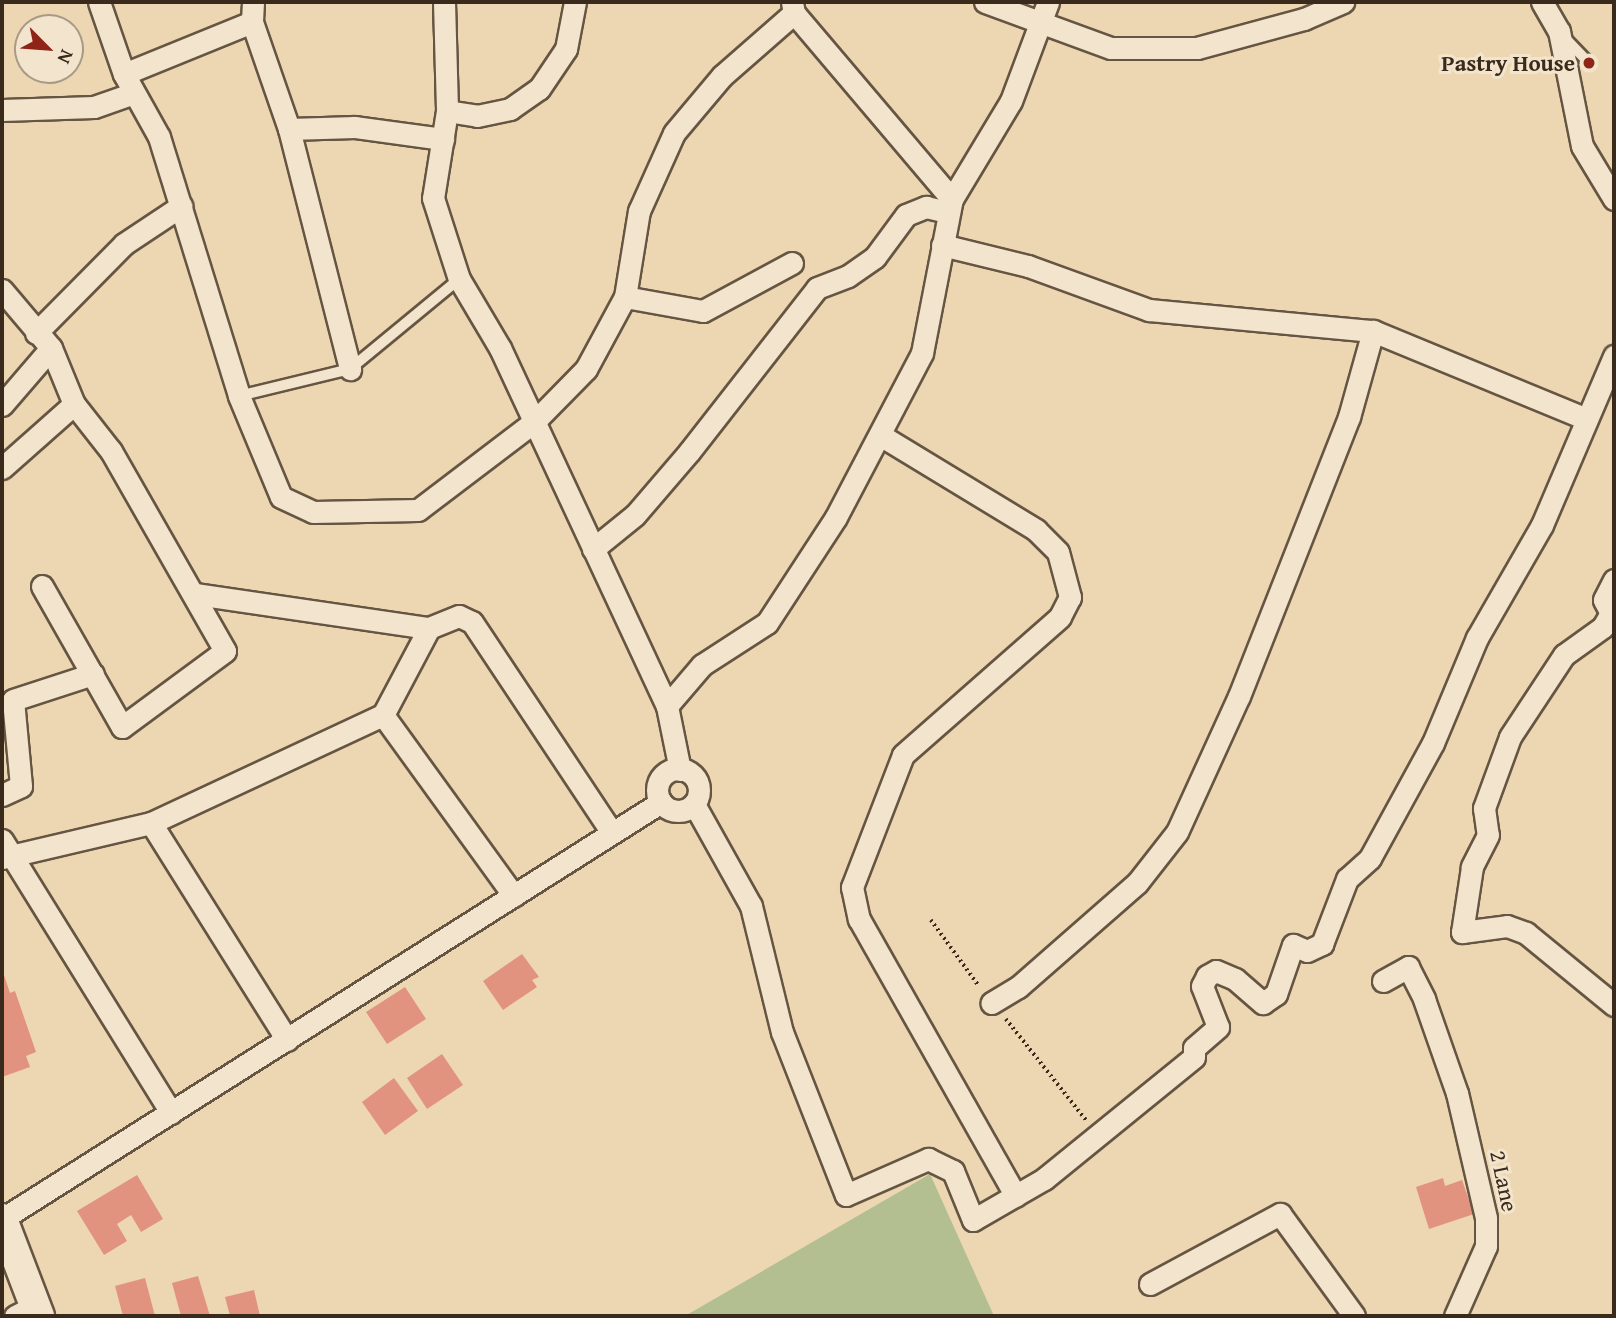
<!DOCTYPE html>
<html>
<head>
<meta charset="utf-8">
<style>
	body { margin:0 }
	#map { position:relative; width:1616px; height:1318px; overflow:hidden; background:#ecd7b2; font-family:"Gentium Book Plus",serif }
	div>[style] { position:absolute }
	.green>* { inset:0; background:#b3bf90 }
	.building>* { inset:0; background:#e19380 }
	.path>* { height:3.5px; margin-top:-1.75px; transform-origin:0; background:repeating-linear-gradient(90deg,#3a2a1c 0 2px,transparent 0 5.5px) }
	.roads { filter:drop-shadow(2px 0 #665542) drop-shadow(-2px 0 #665542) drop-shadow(0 2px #665542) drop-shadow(0 -2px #665542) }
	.lane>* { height:10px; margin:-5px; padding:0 5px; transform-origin:5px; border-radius:5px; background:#f3e5cd }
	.street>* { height:21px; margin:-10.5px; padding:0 10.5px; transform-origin:10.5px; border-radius:10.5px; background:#f3e5cd }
	.street>.ring { margin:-10.5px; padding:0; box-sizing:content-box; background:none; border:21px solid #f3e5cd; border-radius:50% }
	.secondary>* { height:30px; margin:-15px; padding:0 15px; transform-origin:15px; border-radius:15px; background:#f3e5cd }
	.dots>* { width:19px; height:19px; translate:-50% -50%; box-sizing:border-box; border:4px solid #f3e5cd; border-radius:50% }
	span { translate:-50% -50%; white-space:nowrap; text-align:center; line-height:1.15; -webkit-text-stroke:6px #f3e5cd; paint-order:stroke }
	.poi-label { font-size:23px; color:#3a2a1c; font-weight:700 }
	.right { translate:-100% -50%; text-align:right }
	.street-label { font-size:23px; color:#3a2a1c }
	.frame { position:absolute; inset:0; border:4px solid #3a2a1c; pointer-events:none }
	.north { position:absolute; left:14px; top:14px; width:70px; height:70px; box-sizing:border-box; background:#f3e5cd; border:2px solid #a99a86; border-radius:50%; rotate:115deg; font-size:19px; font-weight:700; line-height:28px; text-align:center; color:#3a2a1c }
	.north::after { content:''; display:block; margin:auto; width:24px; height:32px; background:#8f2418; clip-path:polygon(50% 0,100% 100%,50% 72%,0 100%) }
</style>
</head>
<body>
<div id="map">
	<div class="green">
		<div style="clip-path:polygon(930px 1174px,994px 1316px,685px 1316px)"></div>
	</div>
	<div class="building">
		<div style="clip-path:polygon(522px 954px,539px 977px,532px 980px,537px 987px,503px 1010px,483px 981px)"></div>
		<div style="clip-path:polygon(4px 975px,10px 993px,15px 991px,36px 1052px,26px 1056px,30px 1067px,2px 1077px)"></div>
		<div style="clip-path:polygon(405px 987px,426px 1019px,387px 1044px,366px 1012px)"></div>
		<div style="clip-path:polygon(442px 1054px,463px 1085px,427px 1109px,407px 1078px)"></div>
		<div style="clip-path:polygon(394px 1078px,418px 1111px,385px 1135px,362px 1102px)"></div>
		<div style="clip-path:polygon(137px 1175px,163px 1219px,141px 1232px,131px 1215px,117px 1224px,127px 1241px,104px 1255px,77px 1211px)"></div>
		<div style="clip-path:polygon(1443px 1178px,1445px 1186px,1462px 1180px,1474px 1214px,1429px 1229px,1416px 1187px)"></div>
		<div style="clip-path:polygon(198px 1276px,210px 1316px,181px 1316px,172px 1283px)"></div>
		<div style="clip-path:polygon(145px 1278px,155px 1316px,123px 1316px,115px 1286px)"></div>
		<div style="clip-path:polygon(254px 1290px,260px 1316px,230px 1316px,225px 1297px)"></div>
	</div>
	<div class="path">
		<div style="left:931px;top:920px;width:82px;rotate:54deg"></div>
		<div style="left:1006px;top:1019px;width:129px;rotate:51.6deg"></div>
	</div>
	<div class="roads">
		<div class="lane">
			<div style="left:1564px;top:37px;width:36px;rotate:46deg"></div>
			<div style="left:239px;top:396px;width:114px;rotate:-13.7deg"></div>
			<div style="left:350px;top:369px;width:141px;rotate:-39.5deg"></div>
		</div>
		<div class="street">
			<div style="left:99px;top:2px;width:76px;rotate:70.9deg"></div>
			<div style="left:124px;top:74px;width:72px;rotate:60.9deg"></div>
			<div style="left:159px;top:137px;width:271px;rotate:72.8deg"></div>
			<div style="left:239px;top:396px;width:109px;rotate:67.4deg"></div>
			<div style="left:281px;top:497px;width:35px;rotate:25deg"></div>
			<div style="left:313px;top:512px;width:105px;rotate:-1.1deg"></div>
			<div style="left:418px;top:510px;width:146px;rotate:-37.2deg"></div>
			<div style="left:534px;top:422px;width:74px;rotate:-45.5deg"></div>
			<div style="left:586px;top:369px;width:82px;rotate:-61.6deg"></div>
			<div style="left:625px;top:297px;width:87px;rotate:-80.8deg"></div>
			<div style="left:639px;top:211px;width:85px;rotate:-65.8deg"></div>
			<div style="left:674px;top:133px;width:75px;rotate:-49.9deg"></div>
			<div style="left:722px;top:76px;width:96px;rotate:-41.2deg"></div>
			<div style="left:253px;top:2px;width:20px;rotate:93deg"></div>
			<div style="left:252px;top:22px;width:113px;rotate:70.9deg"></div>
			<div style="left:289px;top:129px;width:248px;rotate:75.7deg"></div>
			<div style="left:444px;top:2px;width:109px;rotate:88.4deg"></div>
			<div style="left:447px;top:111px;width:88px;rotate:99.1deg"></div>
			<div style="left:433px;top:198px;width:85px;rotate:72.2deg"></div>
			<div style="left:459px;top:279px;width:80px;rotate:59.3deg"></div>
			<div style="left:500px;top:348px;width:395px;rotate:65deg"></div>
			<div style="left:792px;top:2px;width:11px;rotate:80deg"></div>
			<div style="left:794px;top:13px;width:244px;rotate:49.7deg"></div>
			<div style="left:985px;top:2px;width:134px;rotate:20.1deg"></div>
			<div style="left:1111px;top:48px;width:86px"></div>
			<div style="left:1197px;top:48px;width:111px;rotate:-15.2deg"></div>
			<div style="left:1304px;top:19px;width:43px;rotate:-23.6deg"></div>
			<div style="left:1542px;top:2px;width:34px;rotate:60deg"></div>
			<div style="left:1559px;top:31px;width:117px;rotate:78.7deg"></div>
			<div style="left:1582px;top:146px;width:62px;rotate:58.9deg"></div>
			<div style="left:124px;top:74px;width:138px;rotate:-22.1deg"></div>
			<div style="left:2px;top:110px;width:92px;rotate:-1.9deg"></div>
			<div style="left:94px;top:107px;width:42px;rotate:-19.3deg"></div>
			<div style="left:447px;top:111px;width:30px;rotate:9deg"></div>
			<div style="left:477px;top:116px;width:34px;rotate:-12deg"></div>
			<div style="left:510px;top:109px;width:35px;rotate:-35deg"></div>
			<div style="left:539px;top:89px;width:48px;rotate:-56deg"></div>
			<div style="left:566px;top:49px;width:48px;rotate:-79.2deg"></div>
			<div style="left:289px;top:129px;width:66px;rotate:-1.7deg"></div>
			<div style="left:355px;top:127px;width:89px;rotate:7.8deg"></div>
			<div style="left:942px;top:245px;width:89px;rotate:13.7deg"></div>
			<div style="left:1028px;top:266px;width:129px;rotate:20deg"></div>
			<div style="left:1149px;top:310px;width:225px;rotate:5.4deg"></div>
			<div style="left:1373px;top:331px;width:89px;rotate:105.6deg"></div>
			<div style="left:1349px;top:417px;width:300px;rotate:111.5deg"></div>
			<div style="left:1239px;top:696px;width:149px;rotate:114.5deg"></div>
			<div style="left:1177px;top:832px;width:65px;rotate:128.1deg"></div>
			<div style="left:1137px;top:883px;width:158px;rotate:138.8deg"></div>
			<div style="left:1018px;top:987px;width:31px;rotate:149deg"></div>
			<div style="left:2px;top:290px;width:76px;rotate:49.8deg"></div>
			<div style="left:51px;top:348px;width:61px;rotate:67.7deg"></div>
			<div style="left:74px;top:404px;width:60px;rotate:51.8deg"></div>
			<div style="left:111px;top:451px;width:230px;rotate:60.3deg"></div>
			<div style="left:225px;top:651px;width:128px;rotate:143.6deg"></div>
			<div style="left:122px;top:727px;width:162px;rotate:-119.6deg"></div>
			<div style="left:625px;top:297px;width:79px;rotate:10.2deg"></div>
			<div style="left:703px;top:311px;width:101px;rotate:-28.3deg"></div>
			<div style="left:1373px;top:331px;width:231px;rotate:22.4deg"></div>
			<div style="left:36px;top:333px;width:125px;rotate:-45.3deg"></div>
			<div style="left:124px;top:244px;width:69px;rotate:-33.7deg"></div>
			<div style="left:2px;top:405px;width:75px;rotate:-49.3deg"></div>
			<div style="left:880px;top:435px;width:183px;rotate:31.3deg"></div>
			<div style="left:1036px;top:530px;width:31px;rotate:45deg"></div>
			<div style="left:1058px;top:552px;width:47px;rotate:75.1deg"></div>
			<div style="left:1070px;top:597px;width:22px;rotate:117deg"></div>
			<div style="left:1060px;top:617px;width:209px;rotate:138.7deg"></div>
			<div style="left:903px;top:755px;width:142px;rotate:111.1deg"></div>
			<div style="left:852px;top:887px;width:33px;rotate:78deg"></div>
			<div style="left:859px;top:919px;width:318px;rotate:60.5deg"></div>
			<div style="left:2px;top:468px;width:96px;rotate:-41.6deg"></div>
			<div style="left:593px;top:549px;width:54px;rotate:-39deg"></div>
			<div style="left:635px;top:515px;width:83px;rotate:-49.4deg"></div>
			<div style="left:689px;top:452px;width:208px;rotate:-52deg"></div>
			<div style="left:817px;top:288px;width:33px;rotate:-21deg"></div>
			<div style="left:848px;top:276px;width:33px;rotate:-35deg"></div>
			<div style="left:875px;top:257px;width:52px;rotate:-53.6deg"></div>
			<div style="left:906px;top:215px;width:22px;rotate:-22deg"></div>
			<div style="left:926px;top:207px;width:23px;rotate:13deg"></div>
			<div style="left:1614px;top:580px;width:22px;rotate:117deg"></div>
			<div style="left:1604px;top:600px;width:15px;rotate:62deg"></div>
			<div style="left:1611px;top:613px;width:16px;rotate:120deg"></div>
			<div style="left:1603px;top:627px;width:48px;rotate:144.3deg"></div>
			<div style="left:1564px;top:655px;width:98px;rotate:123.4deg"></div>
			<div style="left:1510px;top:737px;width:76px;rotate:110.1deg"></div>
			<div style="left:1484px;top:808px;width:27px;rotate:82deg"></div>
			<div style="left:1488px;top:835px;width:36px;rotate:117deg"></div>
			<div style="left:1472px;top:867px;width:66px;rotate:98.7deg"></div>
			<div style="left:1462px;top:932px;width:45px;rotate:-7.6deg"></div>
			<div style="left:1507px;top:926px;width:20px;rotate:20deg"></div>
			<div style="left:1526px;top:933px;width:114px;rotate:39.3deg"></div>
			<div style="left:195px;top:594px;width:236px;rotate:8.3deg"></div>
			<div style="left:383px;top:715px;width:223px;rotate:54.1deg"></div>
			<div class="ring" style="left:657px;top:769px;width:21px;height:21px"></div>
			<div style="left:680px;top:770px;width:65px;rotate:-101.5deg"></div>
			<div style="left:667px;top:706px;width:54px;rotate:-49.5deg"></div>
			<div style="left:702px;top:665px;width:77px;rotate:-32.9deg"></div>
			<div style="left:767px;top:623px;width:126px;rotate:-56.9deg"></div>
			<div style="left:836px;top:517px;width:185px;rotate:-62.3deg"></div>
			<div style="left:922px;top:353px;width:157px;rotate:-79deg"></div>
			<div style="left:952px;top:199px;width:114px;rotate:-59deg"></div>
			<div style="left:1011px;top:101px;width:106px;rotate:-69.5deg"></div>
			<div style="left:2px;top:795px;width:21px;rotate:-25deg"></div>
			<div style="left:21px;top:786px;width:86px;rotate:-95.3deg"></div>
			<div style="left:13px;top:700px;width:84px;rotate:-18deg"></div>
			<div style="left:694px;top:804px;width:117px;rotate:60.8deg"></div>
			<div style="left:751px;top:906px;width:130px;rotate:76.2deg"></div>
			<div style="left:782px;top:1032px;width:175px;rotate:68.6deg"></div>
			<div style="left:846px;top:1195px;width:90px;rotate:-23.7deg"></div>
			<div style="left:928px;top:1159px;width:28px;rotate:26deg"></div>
			<div style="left:953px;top:1171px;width:53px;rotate:67.8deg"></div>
			<div style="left:973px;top:1220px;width:82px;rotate:-30deg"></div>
			<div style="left:1044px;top:1179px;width:193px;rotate:-39.1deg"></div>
			<div style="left:1194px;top:1057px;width:9px;rotate:-90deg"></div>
			<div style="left:1194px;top:1048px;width:32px;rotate:-41deg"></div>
			<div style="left:1218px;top:1027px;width:44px;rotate:-111.3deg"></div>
			<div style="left:1202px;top:986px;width:11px;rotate:-63deg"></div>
			<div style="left:1207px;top:976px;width:10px;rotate:-29deg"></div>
			<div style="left:1216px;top:971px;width:21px;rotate:23deg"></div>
			<div style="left:1235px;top:979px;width:37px;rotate:41deg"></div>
			<div style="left:1263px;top:1003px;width:16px;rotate:-35deg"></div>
			<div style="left:1276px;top:994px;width:52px;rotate:-70.9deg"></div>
			<div style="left:1293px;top:945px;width:15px;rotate:23deg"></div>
			<div style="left:1307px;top:951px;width:17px;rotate:-25deg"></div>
			<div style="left:1322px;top:944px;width:70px;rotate:-69deg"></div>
			<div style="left:1347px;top:879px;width:31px;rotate:-42deg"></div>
			<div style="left:1370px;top:858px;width:131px;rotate:-61.3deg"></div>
			<div style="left:1433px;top:743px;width:114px;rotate:-67.3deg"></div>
			<div style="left:1477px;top:638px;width:130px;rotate:-60.1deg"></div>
			<div style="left:1542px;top:525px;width:184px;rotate:-66.9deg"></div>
			<div style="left:151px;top:823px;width:256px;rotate:57.9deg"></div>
			<div style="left:2px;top:840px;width:321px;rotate:58.2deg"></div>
			<div style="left:2px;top:858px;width:153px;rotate:-13.2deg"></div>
			<div style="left:151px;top:823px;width:256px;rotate:-25deg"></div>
			<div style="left:383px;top:715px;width:98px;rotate:-62.1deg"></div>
			<div style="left:429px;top:628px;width:32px;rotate:-22deg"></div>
			<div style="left:459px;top:616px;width:14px;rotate:25deg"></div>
			<div style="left:472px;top:622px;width:253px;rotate:56.4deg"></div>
			<div style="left:1383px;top:981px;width:29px;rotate:-29deg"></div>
			<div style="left:1408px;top:967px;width:36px;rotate:63deg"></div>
			<div style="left:1424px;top:999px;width:100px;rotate:70.7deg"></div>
			<div style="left:1457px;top:1093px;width:128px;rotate:76.9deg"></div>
			<div style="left:1486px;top:1218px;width:28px;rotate:90deg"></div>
			<div style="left:1486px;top:1246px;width:77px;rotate:113.9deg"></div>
			<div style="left:2px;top:1219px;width:780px;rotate:-32.32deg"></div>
			<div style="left:1150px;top:1284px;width:148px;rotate:-28.3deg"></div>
			<div style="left:1280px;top:1214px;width:126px;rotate:54deg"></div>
			<div style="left:15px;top:1316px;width:22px;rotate:-27deg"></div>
		</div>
		<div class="secondary">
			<div style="left:2px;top:1219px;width:104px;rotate:69.1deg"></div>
		</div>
	</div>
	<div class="dots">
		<div style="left:1589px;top:63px;background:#8f2418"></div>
	</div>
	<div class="poi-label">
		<span class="right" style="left:1575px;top:63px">Pastry House</span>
	</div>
	<div class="street-label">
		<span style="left:1504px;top:1181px;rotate:78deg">2 Lane</span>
	</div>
	<div class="frame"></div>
	<div class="north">N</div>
</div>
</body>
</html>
